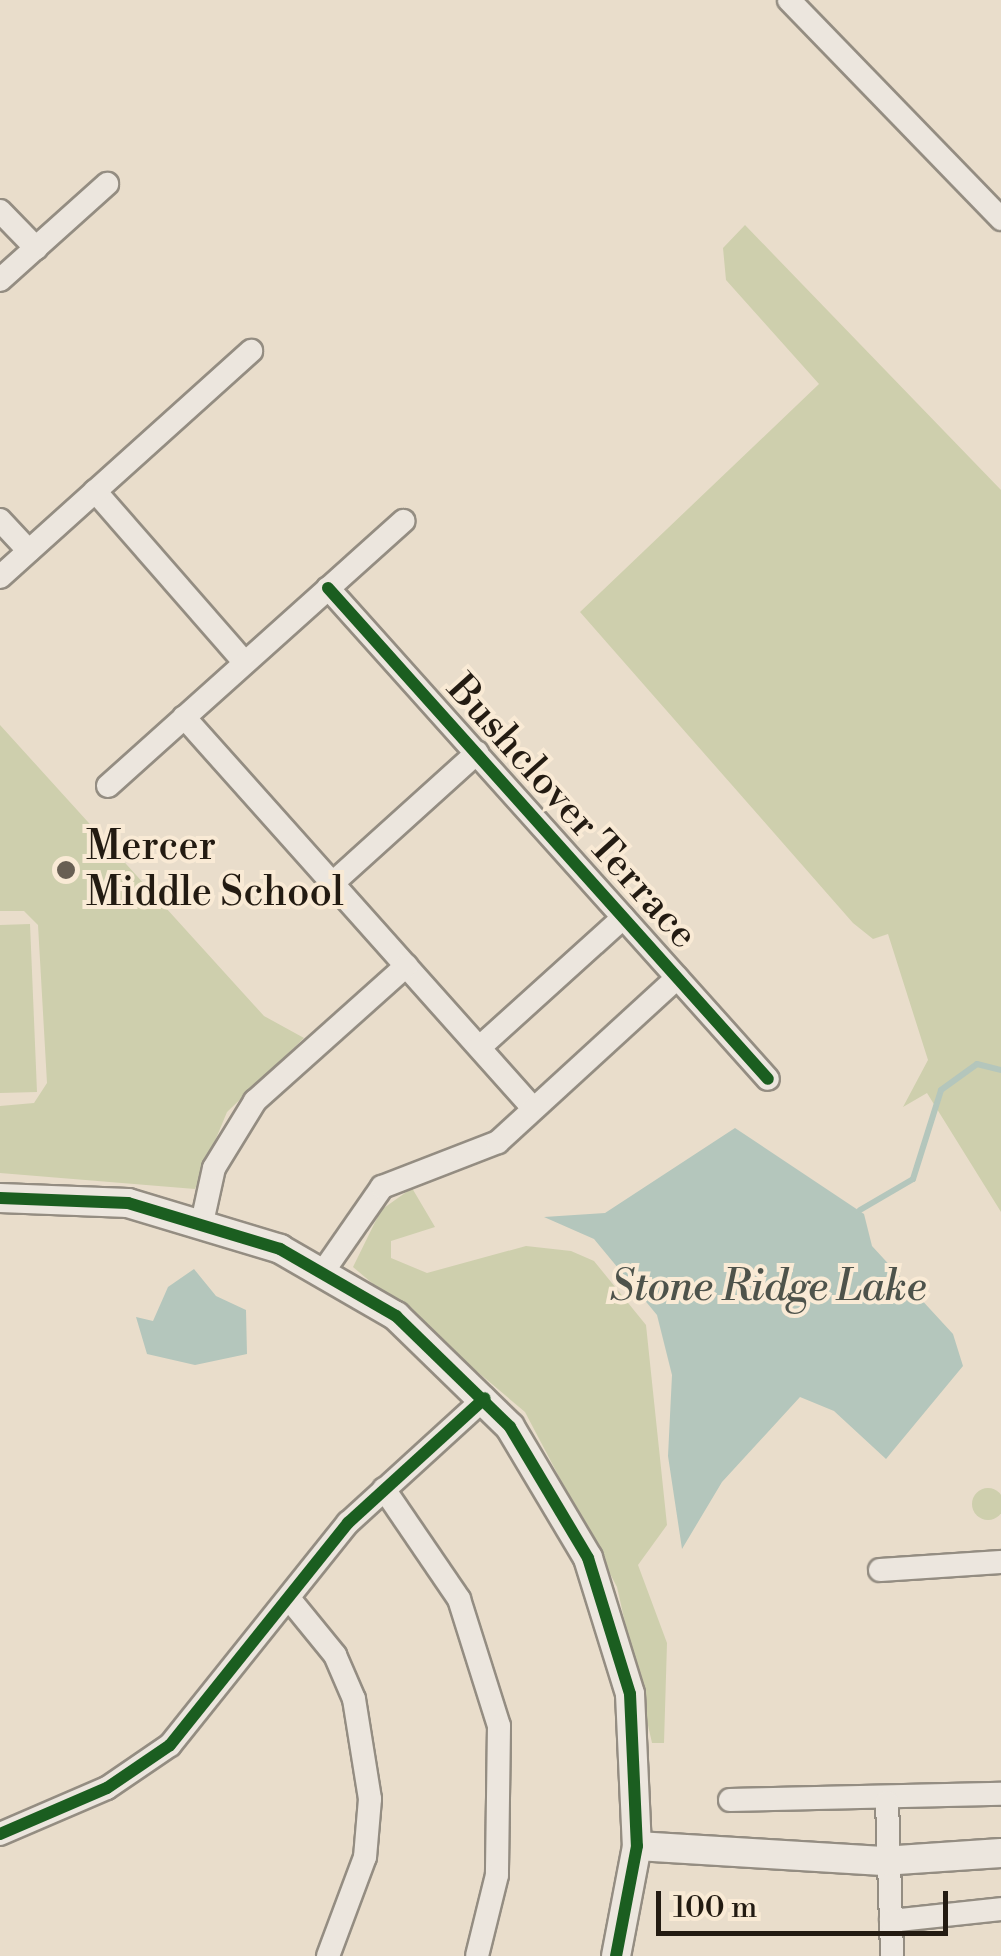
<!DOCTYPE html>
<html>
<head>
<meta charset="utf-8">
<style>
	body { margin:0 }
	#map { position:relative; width:1001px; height:1956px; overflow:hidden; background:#e9ddcb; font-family:"Libre Bodoni",serif }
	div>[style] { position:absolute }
	.green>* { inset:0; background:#cecfad }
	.round { border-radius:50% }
	.water>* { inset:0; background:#b4c6bc }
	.stream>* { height:6px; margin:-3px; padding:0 3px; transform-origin:3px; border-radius:3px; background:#b4c6bc }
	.roads { filter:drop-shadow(2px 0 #948d82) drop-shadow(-2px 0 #948d82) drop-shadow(0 2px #948d82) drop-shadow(0 -2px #948d82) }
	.minor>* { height:22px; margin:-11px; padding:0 11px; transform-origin:11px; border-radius:11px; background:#ece6de }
	.tertiary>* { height:28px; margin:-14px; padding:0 14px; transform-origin:14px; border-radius:14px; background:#ece6de }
	.cycleway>* { height:12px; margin:-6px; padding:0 6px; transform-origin:6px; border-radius:6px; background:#1b5e20 }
	.dots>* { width:28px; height:28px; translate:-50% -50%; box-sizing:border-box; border:5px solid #f9ead5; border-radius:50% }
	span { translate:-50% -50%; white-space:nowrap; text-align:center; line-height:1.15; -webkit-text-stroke:8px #f9ead5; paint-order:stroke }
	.street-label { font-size:40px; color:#231b12 }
	.poi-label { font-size:40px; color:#231b12 }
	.left { translate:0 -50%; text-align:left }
	.water-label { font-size:42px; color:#4e534b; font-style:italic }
	.scale { position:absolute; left:656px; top:1891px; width:292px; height:45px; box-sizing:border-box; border:5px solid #231b12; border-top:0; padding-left:12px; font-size:30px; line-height:35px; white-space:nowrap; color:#231b12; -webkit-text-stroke:8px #f9ead5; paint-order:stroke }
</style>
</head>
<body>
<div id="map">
	<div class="green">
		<div style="clip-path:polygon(745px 225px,1001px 490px,1001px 1212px,927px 1093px,903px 1107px,928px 1060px,888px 934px,873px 939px,853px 923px,580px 612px,819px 384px,726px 280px,723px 248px)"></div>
		<div style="clip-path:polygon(0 725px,264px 1016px,304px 1038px,227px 1112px,195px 1189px,0 1173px,0 1106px,34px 1103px,47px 1083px,38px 925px,24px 911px,0 911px)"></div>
		<div style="clip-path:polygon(30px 924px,37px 1092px,0 1093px,0 925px)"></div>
		<div style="clip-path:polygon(412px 1188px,435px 1227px,391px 1241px,391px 1258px,427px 1273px,526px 1246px,571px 1251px,594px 1261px,646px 1325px,667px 1525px,638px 1565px,667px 1643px,664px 1743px,652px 1743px,617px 1587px,525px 1412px,353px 1267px,381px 1210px)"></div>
		<div class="round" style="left:972px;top:1488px;width:32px;height:32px"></div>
	</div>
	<div class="water">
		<div style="clip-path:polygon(735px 1128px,864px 1214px,872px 1246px,953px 1334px,963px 1366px,886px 1459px,834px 1411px,800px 1397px,722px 1482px,682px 1549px,668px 1456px,672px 1375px,657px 1315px,594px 1239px,544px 1217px,605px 1213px)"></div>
		<div style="clip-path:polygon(194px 1269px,216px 1296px,246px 1310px,247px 1354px,195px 1365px,147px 1354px,136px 1317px,153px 1321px,168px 1287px)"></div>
	</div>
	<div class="stream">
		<div style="left:860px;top:1210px;width:61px;rotate:-30.3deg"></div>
		<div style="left:913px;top:1179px;width:93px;rotate:-72.5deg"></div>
		<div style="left:941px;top:1090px;width:44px;rotate:-35.8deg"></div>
		<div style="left:977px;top:1064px;width:25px;rotate:14deg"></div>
	</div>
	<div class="roads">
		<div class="minor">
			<div style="left:789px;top:0;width:305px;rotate:45.9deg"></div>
			<div style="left:0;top:211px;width:52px;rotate:45.8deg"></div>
			<div style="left:0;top:280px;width:144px;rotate:-41.9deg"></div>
			<div style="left:95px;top:491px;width:227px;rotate:48.9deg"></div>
			<div style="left:0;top:520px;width:42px;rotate:46.9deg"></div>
			<div style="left:0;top:577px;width:338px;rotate:-42deg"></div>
			<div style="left:328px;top:588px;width:659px;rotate:48.14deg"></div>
			<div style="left:184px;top:717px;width:523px;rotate:48.26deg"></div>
			<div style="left:108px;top:786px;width:397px;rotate:-41.9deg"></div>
			<div style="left:334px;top:882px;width:193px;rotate:-42.1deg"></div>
			<div style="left:480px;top:1047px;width:193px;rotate:-42.1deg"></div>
			<div style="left:203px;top:1218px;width:51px;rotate:-77.6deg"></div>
			<div style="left:214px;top:1168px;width:79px;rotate:-58.5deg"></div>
			<div style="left:255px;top:1101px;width:203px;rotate:-41.8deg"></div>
			<div style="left:325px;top:1269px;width:100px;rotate:-55.2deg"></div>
			<div style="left:382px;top:1187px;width:124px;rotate:-21.2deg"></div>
			<div style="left:498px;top:1142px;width:243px;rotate:-42.5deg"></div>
			<div style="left:384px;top:1489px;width:133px;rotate:55.7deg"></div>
			<div style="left:459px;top:1599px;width:133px;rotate:72.5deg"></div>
			<div style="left:499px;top:1726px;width:149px;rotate:90.8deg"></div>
			<div style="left:497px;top:1875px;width:83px;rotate:103.9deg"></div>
			<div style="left:880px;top:1570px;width:121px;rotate:-3.8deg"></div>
			<div style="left:291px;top:1601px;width:70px;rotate:50.8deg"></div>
			<div style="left:335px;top:1655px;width:48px;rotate:66.6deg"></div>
			<div style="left:354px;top:1699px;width:101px;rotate:80.9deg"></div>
			<div style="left:370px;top:1799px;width:58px;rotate:94.9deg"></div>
			<div style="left:365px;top:1857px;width:106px;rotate:110.5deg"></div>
			<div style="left:730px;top:1800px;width:271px;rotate:-1.3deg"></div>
			<div style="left:887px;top:1802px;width:154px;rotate:88.1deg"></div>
			<div style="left:0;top:1834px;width:116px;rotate:-23.3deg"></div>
			<div style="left:107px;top:1788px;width:76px;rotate:-34.3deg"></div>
			<div style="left:170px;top:1745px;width:285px;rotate:-51.3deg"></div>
			<div style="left:348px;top:1523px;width:185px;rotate:-42.4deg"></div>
			<div style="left:891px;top:1921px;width:111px;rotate:-6.2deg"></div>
		</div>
		<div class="tertiary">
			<div style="left:0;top:1198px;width:128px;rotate:2.2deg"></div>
			<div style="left:128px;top:1203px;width:159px;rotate:16.8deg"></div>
			<div style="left:280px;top:1249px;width:134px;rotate:30deg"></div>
			<div style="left:396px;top:1316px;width:159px;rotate:44.2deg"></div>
			<div style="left:510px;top:1427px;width:152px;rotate:59.2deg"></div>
			<div style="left:588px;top:1558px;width:142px;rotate:72.8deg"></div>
			<div style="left:630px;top:1694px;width:152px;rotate:87.4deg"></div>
			<div style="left:637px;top:1846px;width:112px;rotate:100.8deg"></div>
			<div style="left:637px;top:1846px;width:246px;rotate:3.5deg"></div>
			<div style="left:883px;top:1861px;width:118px;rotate:-3.9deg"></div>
		</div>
	</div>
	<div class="cycleway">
		<div style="left:328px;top:588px;width:659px;rotate:48.14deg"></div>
		<div style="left:0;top:1198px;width:128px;rotate:2.2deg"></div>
		<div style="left:128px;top:1203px;width:159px;rotate:16.8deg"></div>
		<div style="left:280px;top:1249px;width:134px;rotate:30deg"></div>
		<div style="left:396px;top:1316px;width:159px;rotate:44.2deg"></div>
		<div style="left:510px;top:1427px;width:152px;rotate:59.2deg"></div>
		<div style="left:588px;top:1558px;width:142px;rotate:72.8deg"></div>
		<div style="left:630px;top:1694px;width:152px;rotate:87.4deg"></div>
		<div style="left:637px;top:1846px;width:112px;rotate:100.8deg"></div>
		<div style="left:0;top:1834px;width:116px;rotate:-23.3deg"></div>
		<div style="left:107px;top:1788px;width:76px;rotate:-34.3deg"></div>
		<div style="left:170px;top:1745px;width:285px;rotate:-51.3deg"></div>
		<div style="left:348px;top:1523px;width:185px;rotate:-42.4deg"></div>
	</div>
	<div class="dots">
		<div style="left:66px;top:870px;background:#685f53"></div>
	</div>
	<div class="street-label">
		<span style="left:572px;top:812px;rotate:48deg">Bushclover Terrace</span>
	</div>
	<div class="poi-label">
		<span class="left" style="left:86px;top:870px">Mercer<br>Middle School</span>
	</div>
	<div class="water-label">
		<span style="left:768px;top:1288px">Stone Ridge Lake</span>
	</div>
	<div class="scale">100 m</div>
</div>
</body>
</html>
